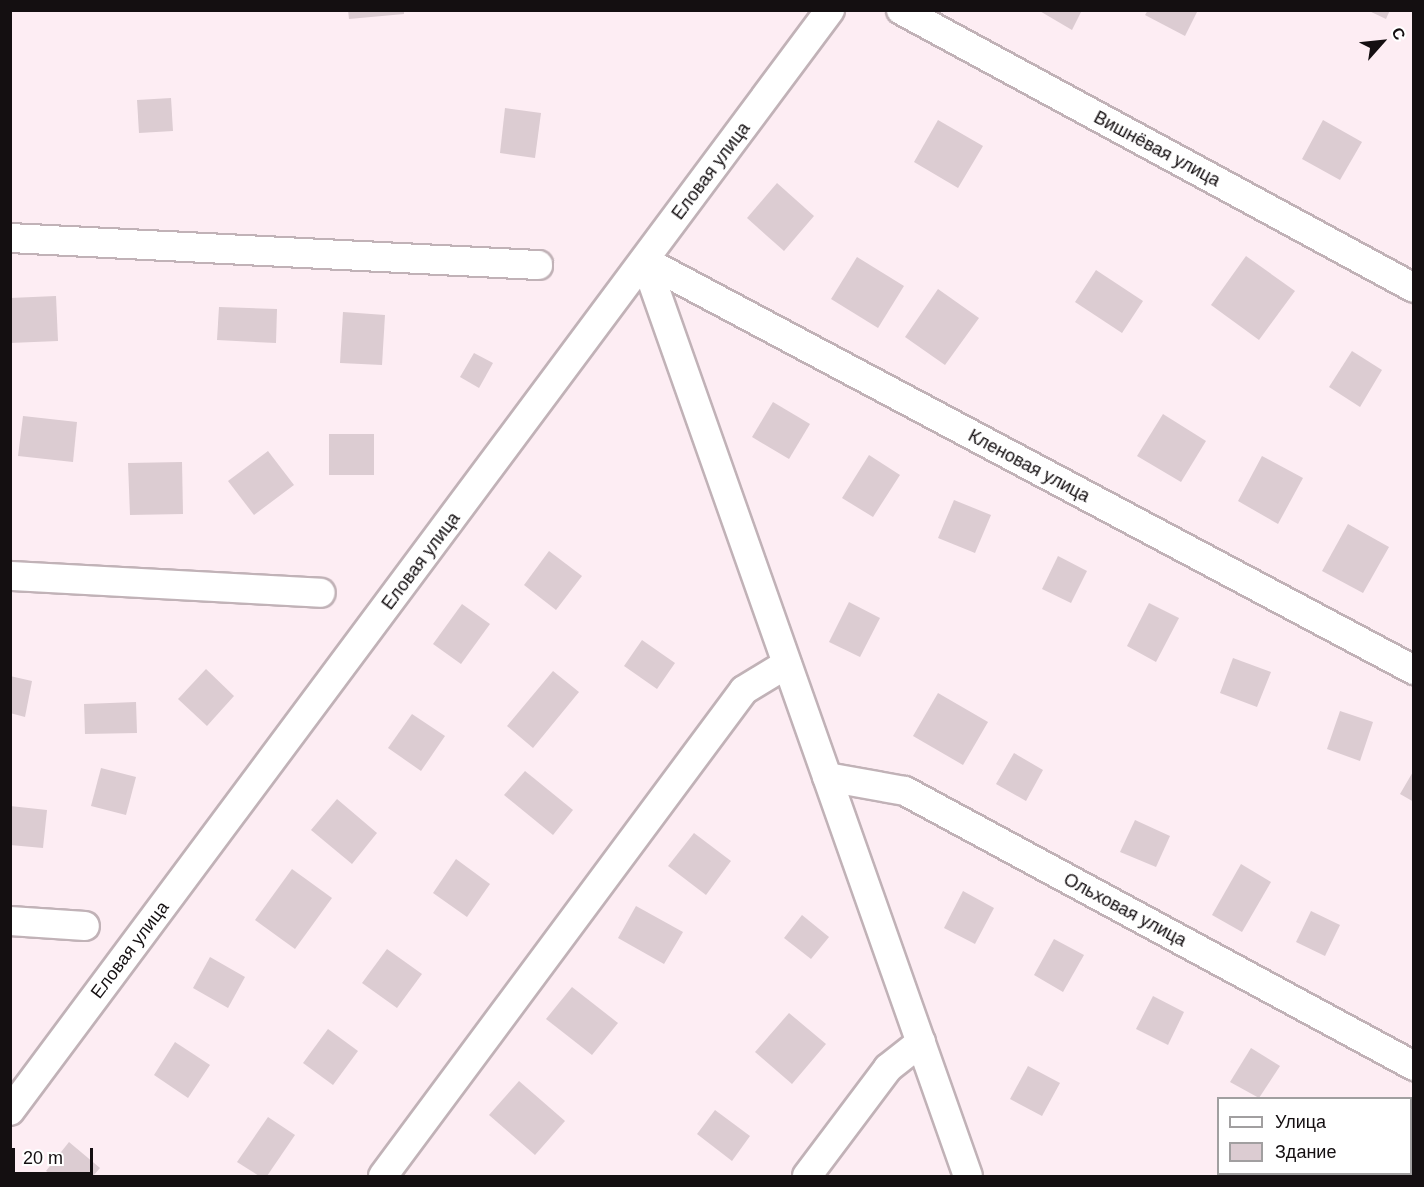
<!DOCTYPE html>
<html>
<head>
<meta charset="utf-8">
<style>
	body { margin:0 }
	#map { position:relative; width:1424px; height:1187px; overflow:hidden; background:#fdedf3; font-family:Arial,sans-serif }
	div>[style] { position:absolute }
	.building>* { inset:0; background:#dcccd2 }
	.roads { filter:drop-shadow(2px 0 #c1b2b7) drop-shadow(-2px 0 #c1b2b7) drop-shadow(0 2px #c1b2b7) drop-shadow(0 -2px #c1b2b7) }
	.minor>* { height:28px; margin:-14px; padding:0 14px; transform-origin:14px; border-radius:14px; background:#fff }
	span { translate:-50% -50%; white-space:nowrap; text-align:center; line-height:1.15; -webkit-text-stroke:5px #fff; paint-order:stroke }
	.street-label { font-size:18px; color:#140f11 }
	.frame { position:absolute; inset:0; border:12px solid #140f11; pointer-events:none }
	.legend { position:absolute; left:1217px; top:1097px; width:195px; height:78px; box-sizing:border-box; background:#fff; border:2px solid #a19fa0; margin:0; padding:8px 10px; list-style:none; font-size:18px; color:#140f11 }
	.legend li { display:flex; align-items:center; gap:12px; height:30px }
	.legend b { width:30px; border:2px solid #a19fa0 }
	.north { position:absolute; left:1352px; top:12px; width:60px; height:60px; -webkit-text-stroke:4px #fff; paint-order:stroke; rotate:63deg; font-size:16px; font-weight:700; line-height:24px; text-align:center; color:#140f11 }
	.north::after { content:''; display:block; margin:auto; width:21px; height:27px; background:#140f11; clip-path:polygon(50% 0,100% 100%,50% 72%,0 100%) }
	.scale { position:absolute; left:12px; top:1148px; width:81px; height:27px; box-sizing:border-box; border:3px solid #140f11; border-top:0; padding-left:8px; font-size:18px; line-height:21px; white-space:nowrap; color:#140f11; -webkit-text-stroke:4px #fff; paint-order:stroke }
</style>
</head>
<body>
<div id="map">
	<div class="building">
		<div style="clip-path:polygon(348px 10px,404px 10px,404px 14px,349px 19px)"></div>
		<div style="clip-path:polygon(1038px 10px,1082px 10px,1072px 30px)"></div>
		<div style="clip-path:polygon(1148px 10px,1198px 10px,1185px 36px,1145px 15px)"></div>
		<div style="clip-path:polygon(1367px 10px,1390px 10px,1386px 19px)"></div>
		<div style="clip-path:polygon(171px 98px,173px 131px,139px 133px,137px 100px)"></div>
		<div style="clip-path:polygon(505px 108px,541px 113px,535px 158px,500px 153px)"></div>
		<div style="clip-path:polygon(938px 120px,983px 146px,958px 188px,914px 162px)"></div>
		<div style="clip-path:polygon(1323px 120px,1362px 142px,1340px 180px,1302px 159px)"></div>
		<div style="clip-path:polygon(777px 183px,814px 216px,784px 251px,747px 218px)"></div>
		<div style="clip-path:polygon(1246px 256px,1295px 291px,1259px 340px,1211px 305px)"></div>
		<div style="clip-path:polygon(857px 257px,904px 286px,878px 328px,831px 299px)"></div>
		<div style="clip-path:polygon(1096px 270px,1143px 301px,1122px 333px,1075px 302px)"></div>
		<div style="clip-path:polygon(938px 289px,979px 318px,945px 365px,905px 337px)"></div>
		<div style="clip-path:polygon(56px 296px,58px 341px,10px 343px,10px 298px)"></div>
		<div style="clip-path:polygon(219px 307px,277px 309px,276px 343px,217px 340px)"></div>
		<div style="clip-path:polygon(343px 312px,385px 315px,382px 365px,340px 363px)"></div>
		<div style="clip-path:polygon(1352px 351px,1382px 370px,1360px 407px,1329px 387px)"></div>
		<div style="clip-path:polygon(474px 353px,493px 363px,479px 388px,460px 377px)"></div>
		<div style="clip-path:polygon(773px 402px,810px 424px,789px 459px,752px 437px)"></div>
		<div style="clip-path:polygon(1163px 414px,1206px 441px,1181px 482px,1137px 456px)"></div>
		<div style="clip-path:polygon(23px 416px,77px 422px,73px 462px,18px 456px)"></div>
		<div style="clip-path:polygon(329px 434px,374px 434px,374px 475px,329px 475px)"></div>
		<div style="clip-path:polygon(268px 451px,294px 485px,254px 515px,228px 481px)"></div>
		<div style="clip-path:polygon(869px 455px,900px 475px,873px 517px,842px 498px)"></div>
		<div style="clip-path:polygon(1262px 456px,1303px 478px,1278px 524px,1238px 501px)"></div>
		<div style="clip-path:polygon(182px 462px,183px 514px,130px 515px,128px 463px)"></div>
		<div style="clip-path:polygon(954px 500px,991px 515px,975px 553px,938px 538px)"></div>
		<div style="clip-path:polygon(1348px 524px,1389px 547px,1363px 593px,1322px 571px)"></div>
		<div style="clip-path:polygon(549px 551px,582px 576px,556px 610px,524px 585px)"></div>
		<div style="clip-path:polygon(1058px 556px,1087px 571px,1071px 603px,1042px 589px)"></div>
		<div style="clip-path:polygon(849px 602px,880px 618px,860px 657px,829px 642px)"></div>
		<div style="clip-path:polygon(1149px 603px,1179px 618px,1156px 662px,1127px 646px)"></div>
		<div style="clip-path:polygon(462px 604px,490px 624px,461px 664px,433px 644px)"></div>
		<div style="clip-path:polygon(642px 640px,675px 663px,657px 689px,624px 666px)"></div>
		<div style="clip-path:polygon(1233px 658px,1271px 672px,1257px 707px,1220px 693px)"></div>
		<div style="clip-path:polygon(206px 669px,234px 696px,207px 726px,178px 699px)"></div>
		<div style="clip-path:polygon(553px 671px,579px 692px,533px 748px,507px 726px)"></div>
		<div style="clip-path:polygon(10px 676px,32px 681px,25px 717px,10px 713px)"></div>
		<div style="clip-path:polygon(938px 693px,988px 722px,963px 765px,913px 736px)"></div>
		<div style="clip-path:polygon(136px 702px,137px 733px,85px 734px,84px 704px)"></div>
		<div style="clip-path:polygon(1340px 711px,1373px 722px,1360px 761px,1327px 749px)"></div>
		<div style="clip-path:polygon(412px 714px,445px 736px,421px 771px,388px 748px)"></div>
		<div style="clip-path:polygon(1014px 753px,1043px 770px,1026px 801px,996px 784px)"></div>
		<div style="clip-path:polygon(101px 768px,136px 777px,126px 815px,91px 806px)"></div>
		<div style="clip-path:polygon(1414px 770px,1414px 802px,1400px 794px)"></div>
		<div style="clip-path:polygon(525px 771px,573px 810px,553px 835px,504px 795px)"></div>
		<div style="clip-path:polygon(337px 799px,377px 833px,352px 864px,311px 830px)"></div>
		<div style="clip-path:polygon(10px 806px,47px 810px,43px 848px,10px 845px)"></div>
		<div style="clip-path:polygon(1135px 820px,1170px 836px,1156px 867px,1120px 852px)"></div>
		<div style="clip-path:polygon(694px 833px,731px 861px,706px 895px,668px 866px)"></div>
		<div style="clip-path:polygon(456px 859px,490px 884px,467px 917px,433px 893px)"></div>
		<div style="clip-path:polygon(1241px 864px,1271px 882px,1242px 932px,1212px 915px)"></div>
		<div style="clip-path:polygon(292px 869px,332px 898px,295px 949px,255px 920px)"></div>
		<div style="clip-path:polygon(963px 891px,994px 908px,975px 944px,944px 928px)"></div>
		<div style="clip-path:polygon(636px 906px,683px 932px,664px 964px,618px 938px)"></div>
		<div style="clip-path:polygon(1311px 911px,1340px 925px,1325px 956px,1296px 942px)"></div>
		<div style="clip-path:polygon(802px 915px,829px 937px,811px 959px,784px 938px)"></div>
		<div style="clip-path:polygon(1054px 939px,1084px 955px,1063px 992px,1034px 975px)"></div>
		<div style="clip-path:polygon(387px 949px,422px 974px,397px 1008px,362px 983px)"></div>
		<div style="clip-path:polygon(210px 957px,245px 977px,228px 1008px,193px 988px)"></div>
		<div style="clip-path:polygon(572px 987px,618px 1023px,592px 1055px,546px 1019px)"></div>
		<div style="clip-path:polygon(1153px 996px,1184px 1012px,1168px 1045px,1136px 1029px)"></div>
		<div style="clip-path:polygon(789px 1013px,826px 1044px,792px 1084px,755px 1052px)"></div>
		<div style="clip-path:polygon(328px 1029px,358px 1051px,333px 1085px,303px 1063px)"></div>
		<div style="clip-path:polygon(175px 1042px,210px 1065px,188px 1098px,154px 1075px)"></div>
		<div style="clip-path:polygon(1251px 1048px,1280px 1066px,1259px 1098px,1230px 1082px)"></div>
		<div style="clip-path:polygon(1028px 1066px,1060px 1083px,1042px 1116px,1010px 1099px)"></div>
		<div style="clip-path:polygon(519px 1081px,565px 1121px,535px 1155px,489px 1115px)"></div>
		<div style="clip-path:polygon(715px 1110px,750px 1136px,732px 1161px,697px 1134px)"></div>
		<div style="clip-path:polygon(268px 1117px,295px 1135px,267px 1176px,259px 1176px,237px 1162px)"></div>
		<div style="clip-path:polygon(69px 1142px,100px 1168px,93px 1176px,54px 1176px,46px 1171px)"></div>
	</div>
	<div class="roads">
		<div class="minor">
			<div style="left:901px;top:10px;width:583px;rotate:28.45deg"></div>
			<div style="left:10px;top:238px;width:529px;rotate:2.93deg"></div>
			<div style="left:645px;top:261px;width:970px;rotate:70.56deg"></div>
			<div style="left:645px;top:261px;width:871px;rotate:28.01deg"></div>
			<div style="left:10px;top:576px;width:311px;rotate:3.1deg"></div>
			<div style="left:827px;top:777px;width:79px;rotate:10.2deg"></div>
			<div style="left:905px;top:791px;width:579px;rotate:28.38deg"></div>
			<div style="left:10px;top:921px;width:75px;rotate:3.8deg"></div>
			<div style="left:10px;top:1111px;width:1373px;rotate:-53.32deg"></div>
			<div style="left:383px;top:1176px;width:605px;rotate:-53.4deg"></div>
			<div style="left:744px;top:690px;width:50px;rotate:-31.2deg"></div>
			<div style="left:807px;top:1176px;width:135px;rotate:-53.1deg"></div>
			<div style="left:888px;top:1068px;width:42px;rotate:-38.2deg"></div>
		</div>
	</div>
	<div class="street-label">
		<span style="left:1157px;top:149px;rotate:28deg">Вишнёвая улица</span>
		<span style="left:711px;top:171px;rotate:-53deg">Еловая улица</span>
		<span style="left:1029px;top:466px;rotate:28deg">Кленовая улица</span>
		<span style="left:421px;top:561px;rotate:-53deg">Еловая улица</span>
		<span style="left:1125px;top:910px;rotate:28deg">Ольховая улица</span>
		<span style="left:130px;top:950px;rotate:-53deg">Еловая улица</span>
	</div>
	<div class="frame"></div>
	<ul class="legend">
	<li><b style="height:8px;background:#fff"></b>Улица</li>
	<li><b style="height:16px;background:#dcccd2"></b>Здание</li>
	</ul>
	<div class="north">С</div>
	<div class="scale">20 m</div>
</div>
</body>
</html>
